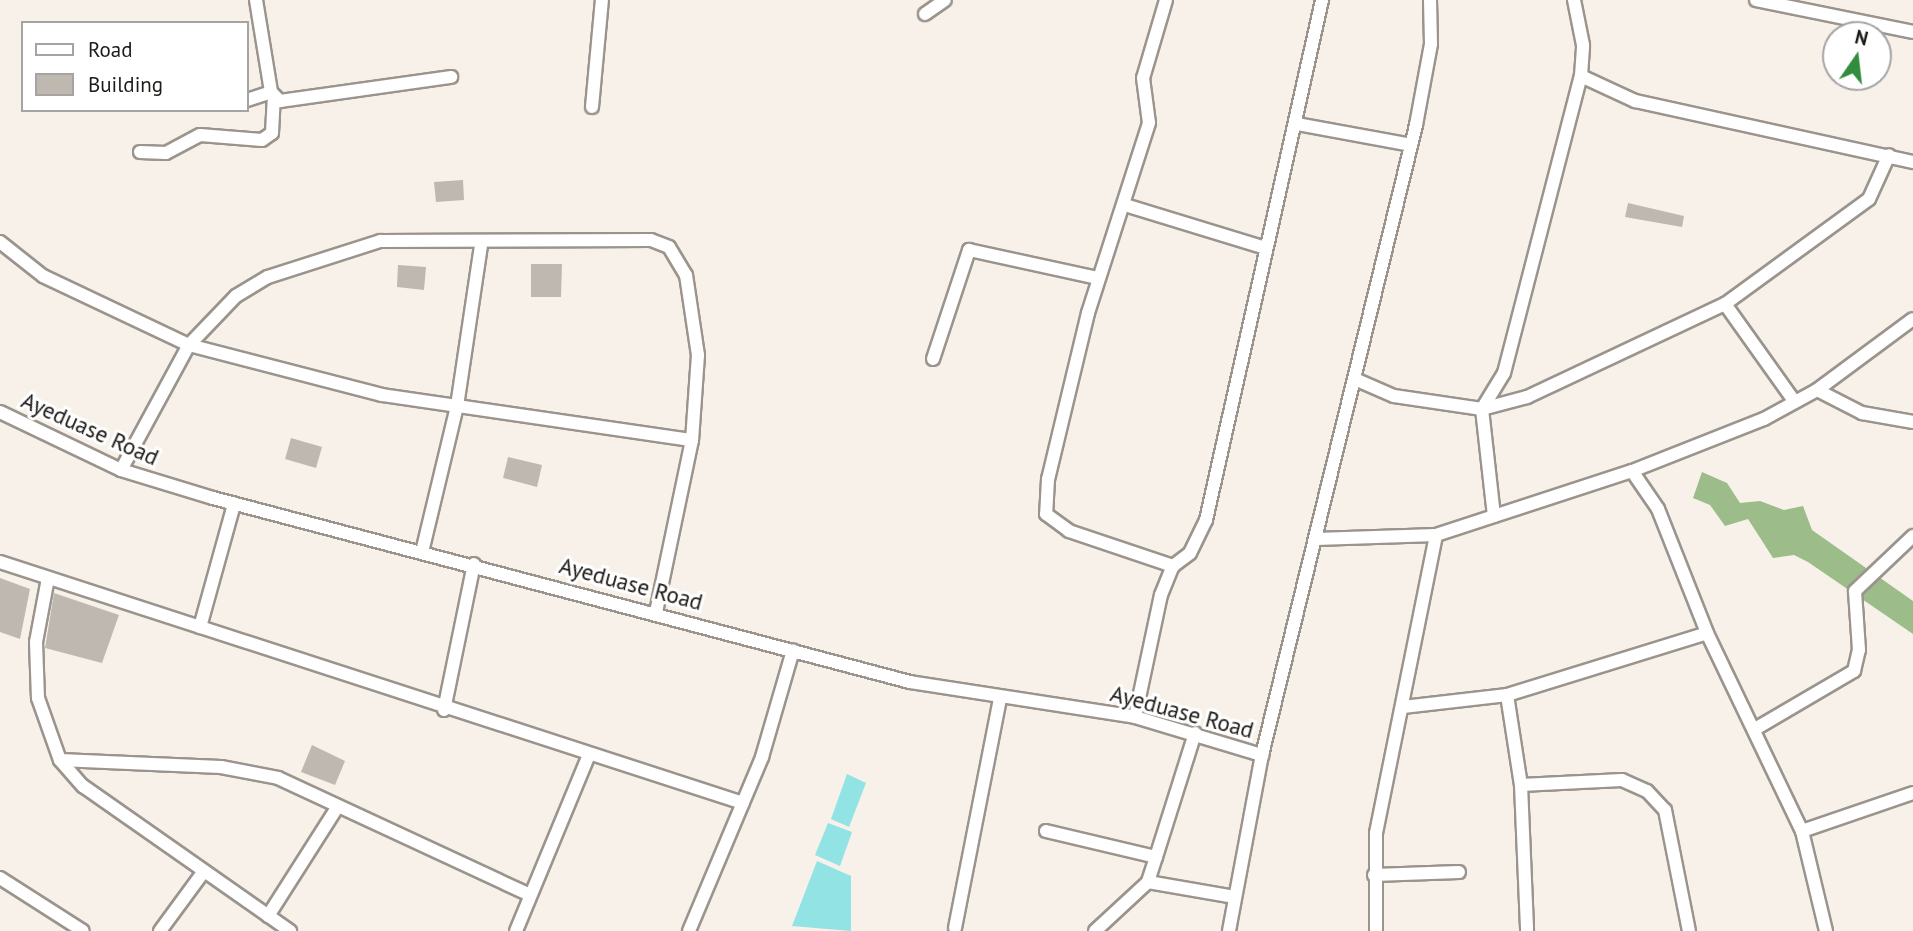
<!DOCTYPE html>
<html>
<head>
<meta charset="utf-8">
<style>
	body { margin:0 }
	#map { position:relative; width:1913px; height:931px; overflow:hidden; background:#f7f1ea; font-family:"PT Sans",sans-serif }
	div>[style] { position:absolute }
	.forest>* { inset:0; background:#9cbc89 }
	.water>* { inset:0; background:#91e3e4 }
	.building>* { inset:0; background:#beb8b1 }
	.roads { filter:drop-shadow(2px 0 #9a948d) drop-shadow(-2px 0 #9a948d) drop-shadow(0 2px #9a948d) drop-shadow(0 -2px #9a948d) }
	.minor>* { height:12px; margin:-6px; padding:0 6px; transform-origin:6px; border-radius:6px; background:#fff }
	span { translate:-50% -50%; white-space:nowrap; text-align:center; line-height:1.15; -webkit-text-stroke:6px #fff; paint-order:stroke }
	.street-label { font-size:23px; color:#1d1b18 }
	.legend { position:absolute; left:21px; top:21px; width:228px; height:91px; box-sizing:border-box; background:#fff; border:2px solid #a5a4a3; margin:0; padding:9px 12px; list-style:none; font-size:21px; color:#1d1b18 }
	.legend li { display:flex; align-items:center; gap:14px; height:35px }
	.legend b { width:35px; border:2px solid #a5a4a3 }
	.north { position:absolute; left:1822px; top:21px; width:70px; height:70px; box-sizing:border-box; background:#fff; border:2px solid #a5a4a3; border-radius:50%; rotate:14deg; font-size:19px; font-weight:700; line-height:28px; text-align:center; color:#1d1b18 }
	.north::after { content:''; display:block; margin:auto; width:24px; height:32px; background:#318c3d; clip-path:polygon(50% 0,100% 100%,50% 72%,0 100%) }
</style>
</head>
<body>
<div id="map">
	<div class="forest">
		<div style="clip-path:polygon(1702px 472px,1727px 483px,1740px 503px,1760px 501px,1784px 510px,1803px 506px,1812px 530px,1913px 601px,1913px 634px,1808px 562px,1794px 555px,1773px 558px,1748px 519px,1725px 526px,1710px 505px,1693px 498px)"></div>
	</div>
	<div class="water">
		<div style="clip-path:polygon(847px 774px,866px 783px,849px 827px,831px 819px)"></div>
		<div style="clip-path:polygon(828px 823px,852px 832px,840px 866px,815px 855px)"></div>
		<div style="clip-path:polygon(817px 861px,851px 876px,851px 931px,792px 926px)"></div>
	</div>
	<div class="building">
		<div style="clip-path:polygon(463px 180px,464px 200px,436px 202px,434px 182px)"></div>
		<div style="clip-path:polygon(1628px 203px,1684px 216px,1682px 227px,1625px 217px)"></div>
		<div style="clip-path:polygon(531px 264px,562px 264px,561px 297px,531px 297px)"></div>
		<div style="clip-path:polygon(398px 265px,426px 267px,424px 290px,397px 287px)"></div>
		<div style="clip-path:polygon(291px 438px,322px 447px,316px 468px,285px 459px)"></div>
		<div style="clip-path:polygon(508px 457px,542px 465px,537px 487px,503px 478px)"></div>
		<div style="clip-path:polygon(0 578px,30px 589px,20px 639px,0 632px)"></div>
		<div style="clip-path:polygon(54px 593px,119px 615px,102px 663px,45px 648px)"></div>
		<div style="clip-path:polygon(312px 745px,345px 761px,335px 785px,301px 772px)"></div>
	</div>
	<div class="roads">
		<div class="minor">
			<div style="left:256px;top:0;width:93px;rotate:80.7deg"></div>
			<div style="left:271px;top:92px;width:13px;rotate:45deg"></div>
			<div style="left:280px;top:101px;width:173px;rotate:-8deg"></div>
			<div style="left:1166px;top:0;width:81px;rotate:106.4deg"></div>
			<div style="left:1143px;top:78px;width:45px;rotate:82.4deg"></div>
			<div style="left:1149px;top:123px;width:200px;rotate:107.8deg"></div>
			<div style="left:1088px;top:313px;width:171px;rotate:103.5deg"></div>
			<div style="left:1048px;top:479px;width:35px;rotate:93deg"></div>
			<div style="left:1046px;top:514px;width:29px;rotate:36deg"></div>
			<div style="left:1069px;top:531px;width:110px;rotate:18.6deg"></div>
			<div style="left:1756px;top:0;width:160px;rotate:11.5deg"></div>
			<div style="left:925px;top:14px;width:24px;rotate:-35deg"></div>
			<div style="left:1581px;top:76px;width:60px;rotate:24.8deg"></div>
			<div style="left:1635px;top:101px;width:285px;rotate:12.4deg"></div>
			<div style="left:247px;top:100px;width:25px;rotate:-18deg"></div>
			<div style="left:592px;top:107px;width:107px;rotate:-84.7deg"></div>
			<div style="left:1297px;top:124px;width:116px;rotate:10.4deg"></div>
			<div style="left:140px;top:152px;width:26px;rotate:2deg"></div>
			<div style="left:166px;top:153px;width:38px;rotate:-28deg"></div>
			<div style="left:200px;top:135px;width:62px;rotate:4.6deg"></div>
			<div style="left:262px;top:140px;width:12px;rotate:-35deg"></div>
			<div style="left:272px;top:133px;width:37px;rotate:-87deg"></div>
			<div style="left:1125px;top:205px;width:147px;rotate:17deg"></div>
			<div style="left:0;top:242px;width:55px;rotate:38.3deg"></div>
			<div style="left:43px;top:276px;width:161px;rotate:25.3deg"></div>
			<div style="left:189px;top:345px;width:199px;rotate:14.5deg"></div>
			<div style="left:382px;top:395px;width:313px;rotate:8.3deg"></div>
			<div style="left:1725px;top:304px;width:120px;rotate:54.5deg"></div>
			<div style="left:933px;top:359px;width:115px;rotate:-71.7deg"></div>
			<div style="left:969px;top:250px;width:131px;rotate:12.3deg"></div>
			<div style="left:1357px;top:380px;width:40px;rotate:23.4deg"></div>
			<div style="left:1394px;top:396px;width:89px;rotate:8.4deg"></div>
			<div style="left:1482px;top:409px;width:47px;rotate:-14.9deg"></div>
			<div style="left:1527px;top:397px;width:219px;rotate:-25.2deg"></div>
			<div style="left:1725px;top:304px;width:178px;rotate:-36.1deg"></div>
			<div style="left:1869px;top:199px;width:48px;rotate:-65.6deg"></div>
			<div style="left:1817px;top:390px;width:51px;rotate:27.1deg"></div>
			<div style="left:1862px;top:413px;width:52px;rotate:10deg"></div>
			<div style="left:0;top:412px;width:134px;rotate:25.6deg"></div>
			<div style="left:121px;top:470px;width:96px;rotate:16.9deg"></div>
			<div style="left:213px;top:498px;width:721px;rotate:14.79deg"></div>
			<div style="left:910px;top:682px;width:228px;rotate:8.8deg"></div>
			<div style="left:1135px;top:717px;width:133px;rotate:16.7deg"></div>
			<div style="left:121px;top:470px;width:142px;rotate:-61.5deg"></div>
			<div style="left:189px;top:345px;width:68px;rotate:-46.2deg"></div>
			<div style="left:236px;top:296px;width:37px;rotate:-31deg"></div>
			<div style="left:268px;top:277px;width:118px;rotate:-17.8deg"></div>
			<div style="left:380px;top:241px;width:271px;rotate:-0.2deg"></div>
			<div style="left:651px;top:240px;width:19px;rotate:21deg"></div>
			<div style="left:669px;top:247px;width:33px;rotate:59deg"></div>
			<div style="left:686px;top:275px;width:81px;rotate:81.5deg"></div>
			<div style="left:698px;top:355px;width:85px;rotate:94deg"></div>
			<div style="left:692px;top:440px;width:177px;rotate:101.8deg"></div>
			<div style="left:1632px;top:471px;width:46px;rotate:55.6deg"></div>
			<div style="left:1658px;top:509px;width:133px;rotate:68.4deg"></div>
			<div style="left:1707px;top:633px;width:220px;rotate:64.4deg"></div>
			<div style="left:1802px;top:831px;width:103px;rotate:76.5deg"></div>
			<div style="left:1494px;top:516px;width:108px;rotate:-96.4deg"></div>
			<div style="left:1482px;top:409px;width:42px;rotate:-58.6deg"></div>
			<div style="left:1504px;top:373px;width:307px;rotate:-75.5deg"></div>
			<div style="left:1581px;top:76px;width:31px;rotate:-86deg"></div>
			<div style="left:1583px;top:45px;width:46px;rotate:-101.3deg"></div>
			<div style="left:1316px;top:539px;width:120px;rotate:-1.9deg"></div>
			<div style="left:1436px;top:535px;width:206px;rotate:-18.1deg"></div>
			<div style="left:1632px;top:471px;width:142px;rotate:-21.5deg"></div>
			<div style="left:1764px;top:419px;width:60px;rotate:-28.7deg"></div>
			<div style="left:1817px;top:390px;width:119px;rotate:-36.5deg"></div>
			<div style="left:422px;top:552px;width:150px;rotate:-76.5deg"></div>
			<div style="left:457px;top:406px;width:163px;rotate:-81.5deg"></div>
			<div style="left:0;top:562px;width:781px;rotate:17.97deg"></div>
			<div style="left:48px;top:578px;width:65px;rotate:100.6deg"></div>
			<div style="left:36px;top:642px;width:56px;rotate:88deg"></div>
			<div style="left:38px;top:698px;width:66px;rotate:70.5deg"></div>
			<div style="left:60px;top:760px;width:35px;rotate:49deg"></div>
			<div style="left:83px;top:786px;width:253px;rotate:35deg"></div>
			<div style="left:200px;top:627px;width:128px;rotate:-74.5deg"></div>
			<div style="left:1507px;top:695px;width:91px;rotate:81.2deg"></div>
			<div style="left:1521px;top:785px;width:146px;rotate:87.6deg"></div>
			<div style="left:1403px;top:707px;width:105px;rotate:-6.6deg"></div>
			<div style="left:1507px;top:695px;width:209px;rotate:-17.2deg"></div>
			<div style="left:444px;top:710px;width:149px;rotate:-78.4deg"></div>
			<div style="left:1135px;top:717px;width:125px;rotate:-78deg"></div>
			<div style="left:1161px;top:595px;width:31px;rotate:-68deg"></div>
			<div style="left:1173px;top:566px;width:21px;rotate:-37deg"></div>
			<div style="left:1190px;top:553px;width:37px;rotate:-64deg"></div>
			<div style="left:1206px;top:520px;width:533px;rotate:-77.42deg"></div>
			<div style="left:1755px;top:729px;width:115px;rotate:-30.4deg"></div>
			<div style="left:1854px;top:671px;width:22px;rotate:-77deg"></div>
			<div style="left:1859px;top:650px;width:59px;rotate:-93.9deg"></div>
			<div style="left:1855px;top:591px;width:80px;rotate:-43.5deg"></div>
			<div style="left:60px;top:760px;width:161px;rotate:2.5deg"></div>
			<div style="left:221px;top:767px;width:58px;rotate:10.9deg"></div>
			<div style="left:278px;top:778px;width:278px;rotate:24.9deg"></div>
			<div style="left:1521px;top:785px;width:101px;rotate:-2.8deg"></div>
			<div style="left:1622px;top:780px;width:27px;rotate:24deg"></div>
			<div style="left:1647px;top:791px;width:26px;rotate:47deg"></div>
			<div style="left:1665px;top:810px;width:123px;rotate:78.8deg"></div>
			<div style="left:1046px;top:831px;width:113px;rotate:13.3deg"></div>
			<div style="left:1156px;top:857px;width:26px;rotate:108deg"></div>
			<div style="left:1802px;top:831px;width:117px;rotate:-18.9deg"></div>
			<div style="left:1156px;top:857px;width:130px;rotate:-72.5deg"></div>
			<div style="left:1374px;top:875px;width:85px;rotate:-2deg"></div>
			<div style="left:0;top:878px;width:98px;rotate:32.6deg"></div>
			<div style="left:268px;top:916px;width:130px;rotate:-57.5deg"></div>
			<div style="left:955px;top:928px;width:234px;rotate:-78.9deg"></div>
			<div style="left:160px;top:931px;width:74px;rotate:-53.7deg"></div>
			<div style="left:516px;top:931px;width:188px;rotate:-67.5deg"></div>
			<div style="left:689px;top:931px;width:189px;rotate:-67.2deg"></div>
			<div style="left:762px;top:757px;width:111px;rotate:-73.8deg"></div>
			<div style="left:1095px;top:931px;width:72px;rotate:-42.8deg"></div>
			<div style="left:1148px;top:882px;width:88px;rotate:9.8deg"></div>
			<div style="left:1229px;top:931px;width:179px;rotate:-79.4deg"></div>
			<div style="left:1262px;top:755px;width:649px;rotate:-76.26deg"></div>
			<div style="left:1416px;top:125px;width:82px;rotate:-79.5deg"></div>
			<div style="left:1431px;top:44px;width:44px;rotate:-91.3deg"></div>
			<div style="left:1376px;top:931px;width:98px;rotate:-90deg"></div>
			<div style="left:1376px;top:833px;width:304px;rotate:-78.6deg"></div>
		</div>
	</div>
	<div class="street-label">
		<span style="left:90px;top:429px;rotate:24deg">Ayeduase Road</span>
		<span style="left:631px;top:584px;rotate:15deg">Ayeduase Road</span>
		<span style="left:1182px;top:712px;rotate:15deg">Ayeduase Road</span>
	</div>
	<ul class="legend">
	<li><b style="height:9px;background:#fff"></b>Road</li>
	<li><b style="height:19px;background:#beb8b1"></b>Building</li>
	</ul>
	<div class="north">N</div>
</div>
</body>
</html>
